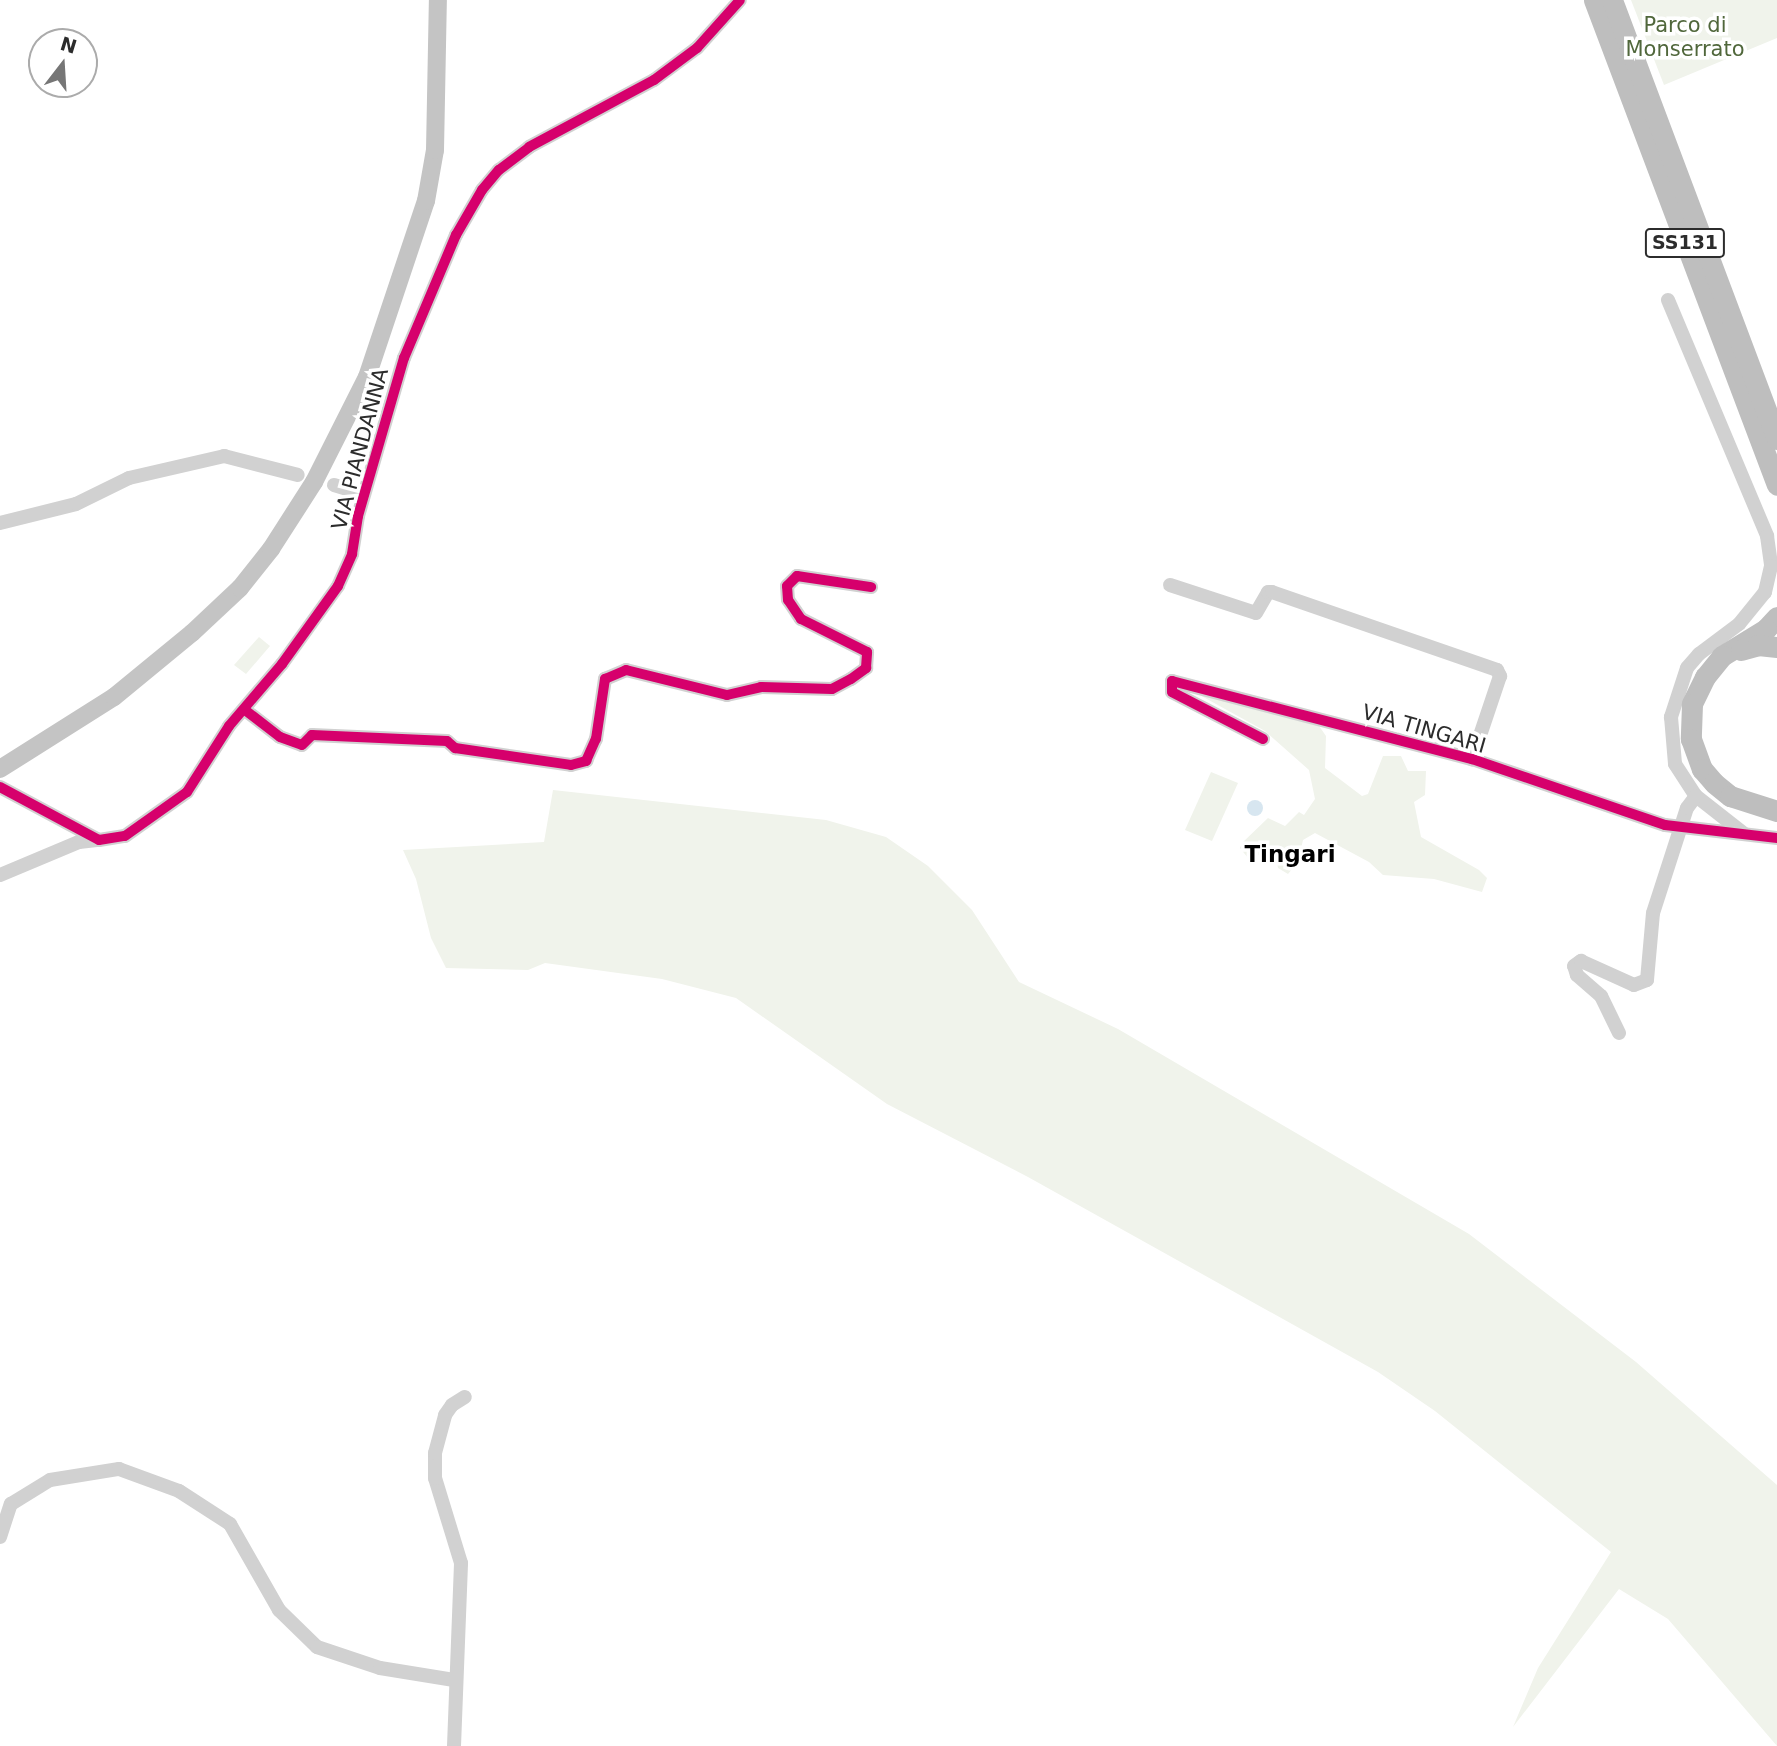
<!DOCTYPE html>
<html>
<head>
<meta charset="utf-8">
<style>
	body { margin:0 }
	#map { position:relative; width:1777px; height:1746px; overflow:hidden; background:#fff; font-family:"DejaVu Sans",sans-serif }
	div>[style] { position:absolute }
	.green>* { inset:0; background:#f0f3eb }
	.water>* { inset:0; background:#d7e6f0 }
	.round { border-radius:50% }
	.minor>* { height:14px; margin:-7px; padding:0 7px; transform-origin:7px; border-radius:7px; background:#d1d1d1 }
	.major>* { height:18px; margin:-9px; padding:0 9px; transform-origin:9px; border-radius:9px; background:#c4c4c4 }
	.highway>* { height:21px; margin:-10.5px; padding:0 10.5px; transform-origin:10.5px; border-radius:10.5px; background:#bebebe }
	.cycleway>* { height:10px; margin:-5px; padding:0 5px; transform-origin:5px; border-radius:5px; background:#d6006c }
	span { translate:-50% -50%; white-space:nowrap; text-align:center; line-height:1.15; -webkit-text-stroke:7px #fff; paint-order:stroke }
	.shield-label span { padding:2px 5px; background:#fff; border:2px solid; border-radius:5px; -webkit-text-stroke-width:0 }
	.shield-label { font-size:19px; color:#2c2c2c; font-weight:700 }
	.park-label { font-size:21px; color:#50673b }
	.street-label { font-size:21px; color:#2c2c2c }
	.neighbourhood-label { font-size:23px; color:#000; font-weight:700 }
	.north { position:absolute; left:28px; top:28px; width:70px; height:70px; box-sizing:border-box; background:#fff; border:2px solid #ababab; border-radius:50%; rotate:17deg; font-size:19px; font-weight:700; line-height:28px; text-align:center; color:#2c2c2c }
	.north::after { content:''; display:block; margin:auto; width:24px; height:32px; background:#767676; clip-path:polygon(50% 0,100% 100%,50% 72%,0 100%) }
</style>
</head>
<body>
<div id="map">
	<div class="green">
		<div style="clip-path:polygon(1631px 0,1777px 0,1777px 38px,1664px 85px)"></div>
		<div style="clip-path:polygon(259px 637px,270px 646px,246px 674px,234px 665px)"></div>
		<div style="clip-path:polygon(1196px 693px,1317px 723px,1326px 736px,1325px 768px,1362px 796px,1368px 794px,1383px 756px,1401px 756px,1408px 771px,1426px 771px,1425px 795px,1414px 802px,1421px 837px,1479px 870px,1487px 878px,1482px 892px,1434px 879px,1383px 875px,1369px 862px,1315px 833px,1303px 840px,1298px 862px,1288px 874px,1278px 868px,1274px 848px,1269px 846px,1253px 860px,1248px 858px,1240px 848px,1242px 843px,1268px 818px,1285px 826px,1299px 812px,1304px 815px,1315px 799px,1309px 770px,1265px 731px)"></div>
		<div style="clip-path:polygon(1211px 772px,1238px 783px,1212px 841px,1185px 830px)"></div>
		<div style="clip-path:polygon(553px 790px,826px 820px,886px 837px,928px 866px,972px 910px,1019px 982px,1118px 1029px,1469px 1234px,1636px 1362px,1777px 1485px,1777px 1746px,1668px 1619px,1619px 1589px,1513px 1727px,1538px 1668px,1611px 1552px,1435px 1411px,1378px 1372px,1028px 1177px,887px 1104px,736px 998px,662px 979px,545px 963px,528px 970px,446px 968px,431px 938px,416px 879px,403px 850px,544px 842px)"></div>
	</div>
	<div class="water">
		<div class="round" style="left:1247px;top:800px;width:16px;height:16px"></div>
	</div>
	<div class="minor">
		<div style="left:1668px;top:300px;width:256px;rotate:67.2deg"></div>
		<div style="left:1767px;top:536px;width:30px;rotate:82deg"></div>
		<div style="left:1771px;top:566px;width:27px;rotate:103deg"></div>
		<div style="left:1765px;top:592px;width:41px;rotate:129.1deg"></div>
		<div style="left:1739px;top:624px;width:50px;rotate:143.1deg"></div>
		<div style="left:1699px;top:654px;width:18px;rotate:131deg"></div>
		<div style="left:1687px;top:668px;width:52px;rotate:108.1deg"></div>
		<div style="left:1671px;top:717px;width:47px;rotate:85.1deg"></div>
		<div style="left:1675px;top:764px;width:38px;rotate:57deg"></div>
		<div style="left:1696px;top:796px;width:60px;rotate:38.2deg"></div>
		<div style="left:334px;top:485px;width:31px;rotate:17deg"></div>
		<div style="left:0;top:523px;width:78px;rotate:-14deg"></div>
		<div style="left:76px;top:504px;width:59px;rotate:-26.1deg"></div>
		<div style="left:129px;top:478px;width:98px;rotate:-13deg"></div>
		<div style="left:224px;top:456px;width:76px;rotate:14.4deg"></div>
		<div style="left:1170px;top:585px;width:90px;rotate:18deg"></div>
		<div style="left:1256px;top:613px;width:24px;rotate:-60deg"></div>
		<div style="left:1268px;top:592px;width:4px"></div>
		<div style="left:1272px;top:592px;width:238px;rotate:19.1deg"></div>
		<div style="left:1497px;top:670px;width:7px;rotate:63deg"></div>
		<div style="left:1500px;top:676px;width:88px;rotate:108.6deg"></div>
		<div style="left:245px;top:710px;width:44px;rotate:37.6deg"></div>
		<div style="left:280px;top:737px;width:23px;rotate:20deg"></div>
		<div style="left:302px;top:745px;width:14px;rotate:-45deg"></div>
		<div style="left:312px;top:735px;width:135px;rotate:2.5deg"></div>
		<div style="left:447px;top:741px;width:11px;rotate:41deg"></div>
		<div style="left:455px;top:748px;width:117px;rotate:8.3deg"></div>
		<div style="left:571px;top:765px;width:16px;rotate:-15deg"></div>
		<div style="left:586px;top:761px;width:24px;rotate:-66deg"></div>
		<div style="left:596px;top:739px;width:61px;rotate:-81.5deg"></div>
		<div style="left:605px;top:679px;width:23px;rotate:-23deg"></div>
		<div style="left:626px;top:670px;width:104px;rotate:13.9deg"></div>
		<div style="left:727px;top:695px;width:35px;rotate:-13deg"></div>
		<div style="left:761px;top:687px;width:71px;rotate:1.6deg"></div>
		<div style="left:832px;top:689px;width:21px;rotate:-28deg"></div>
		<div style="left:851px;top:679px;width:19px;rotate:-36deg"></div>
		<div style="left:866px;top:668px;width:16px;rotate:-86deg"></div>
		<div style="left:867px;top:652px;width:74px;rotate:-153.4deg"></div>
		<div style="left:801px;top:619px;width:23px;rotate:-124deg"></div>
		<div style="left:788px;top:600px;width:14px;rotate:-94deg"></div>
		<div style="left:787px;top:586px;width:14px;rotate:-45deg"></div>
		<div style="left:797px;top:576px;width:75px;rotate:8.5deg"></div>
		<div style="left:1263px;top:739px;width:102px;rotate:-152.7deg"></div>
		<div style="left:1172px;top:692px;width:11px;rotate:-90deg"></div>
		<div style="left:1172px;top:681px;width:310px;rotate:14.6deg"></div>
		<div style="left:1472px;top:759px;width:204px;rotate:18.9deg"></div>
		<div style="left:1665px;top:825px;width:113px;rotate:6.6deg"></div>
		<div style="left:0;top:787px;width:112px;rotate:28.2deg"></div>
		<div style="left:99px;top:840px;width:26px;rotate:-9deg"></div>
		<div style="left:125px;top:836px;width:76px;rotate:-35.4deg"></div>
		<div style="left:187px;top:792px;width:78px;rotate:-57.5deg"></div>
		<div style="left:229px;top:726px;width:82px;rotate:-49.5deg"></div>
		<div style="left:282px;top:664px;width:96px;rotate:-54.3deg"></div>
		<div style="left:338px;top:586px;width:35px;rotate:-66deg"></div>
		<div style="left:352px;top:554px;width:38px;rotate:-81deg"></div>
		<div style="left:358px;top:516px;width:165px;rotate:-73.8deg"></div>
		<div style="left:404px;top:358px;width:134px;rotate:-67.1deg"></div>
		<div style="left:456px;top:235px;width:52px;rotate:-60deg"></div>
		<div style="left:482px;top:190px;width:26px;rotate:-50deg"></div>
		<div style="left:499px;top:170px;width:38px;rotate:-37deg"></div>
		<div style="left:529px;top:147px;width:142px;rotate:-28.2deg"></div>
		<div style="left:654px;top:80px;width:54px;rotate:-36.7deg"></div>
		<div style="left:697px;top:48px;width:64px;rotate:-48.1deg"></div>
		<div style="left:0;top:875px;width:86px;rotate:-22.7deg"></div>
		<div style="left:79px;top:842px;width:20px;rotate:-6deg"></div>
		<div style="left:1619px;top:1033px;width:41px;rotate:-115.9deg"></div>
		<div style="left:1601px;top:996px;width:32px;rotate:-139deg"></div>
		<div style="left:1577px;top:975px;width:9px;rotate:-108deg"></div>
		<div style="left:1574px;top:966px;width:9px;rotate:-36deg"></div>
		<div style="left:1581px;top:961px;width:58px;rotate:24.4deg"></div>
		<div style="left:1634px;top:985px;width:14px;rotate:-21deg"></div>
		<div style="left:1647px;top:980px;width:67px;rotate:-84.9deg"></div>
		<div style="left:1653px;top:913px;width:110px;rotate:-72.1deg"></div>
		<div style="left:1687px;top:808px;width:15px;rotate:-53deg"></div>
		<div style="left:0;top:1537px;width:35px;rotate:-72deg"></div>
		<div style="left:11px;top:1504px;width:46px;rotate:-31.6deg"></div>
		<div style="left:50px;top:1480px;width:70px;rotate:-9.1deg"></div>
		<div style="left:119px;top:1469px;width:64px;rotate:20.1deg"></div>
		<div style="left:179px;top:1491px;width:61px;rotate:32.9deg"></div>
		<div style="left:230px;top:1524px;width:99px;rotate:60.3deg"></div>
		<div style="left:279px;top:1610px;width:53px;rotate:44.2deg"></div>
		<div style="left:317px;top:1647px;width:66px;rotate:18.4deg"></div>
		<div style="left:380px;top:1668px;width:75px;rotate:9.2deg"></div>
		<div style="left:454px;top:1746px;width:183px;rotate:-87.8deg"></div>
		<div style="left:461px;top:1563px;width:89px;rotate:-107deg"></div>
		<div style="left:435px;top:1478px;width:25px;rotate:-90deg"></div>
		<div style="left:435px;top:1453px;width:39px;rotate:-75deg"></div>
		<div style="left:445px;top:1415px;width:12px;rotate:-55deg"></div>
		<div style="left:452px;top:1405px;width:15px;rotate:-32deg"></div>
	</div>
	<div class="major">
		<div style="left:0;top:769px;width:135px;rotate:-32.3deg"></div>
		<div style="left:114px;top:697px;width:101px;rotate:-39.4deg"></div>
		<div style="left:192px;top:633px;width:66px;rotate:-43.2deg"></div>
		<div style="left:240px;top:588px;width:50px;rotate:-51.5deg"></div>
		<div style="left:271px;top:549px;width:80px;rotate:-57.3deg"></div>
		<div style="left:314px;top:482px;width:118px;rotate:-63.2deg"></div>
		<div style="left:367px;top:377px;width:186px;rotate:-71.5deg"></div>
		<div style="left:426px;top:201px;width:52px;rotate:-80deg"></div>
		<div style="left:435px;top:150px;width:150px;rotate:-88.9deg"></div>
	</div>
	<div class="highway">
		<div style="left:1594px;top:0;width:518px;rotate:69.33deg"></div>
		<div style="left:1612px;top:0;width:469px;rotate:69.4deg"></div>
		<div style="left:1777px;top:617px;width:16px;rotate:133deg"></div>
		<div style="left:1766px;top:629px;width:52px;rotate:148.5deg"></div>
		<div style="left:1722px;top:656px;width:27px;rotate:129deg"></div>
		<div style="left:1705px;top:677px;width:30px;rotate:116deg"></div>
		<div style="left:1692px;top:704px;width:35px;rotate:92deg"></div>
		<div style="left:1691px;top:739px;width:32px;rotate:70deg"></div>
		<div style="left:1702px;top:769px;width:18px;rotate:49deg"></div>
		<div style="left:1714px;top:783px;width:21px;rotate:39deg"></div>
		<div style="left:1730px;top:796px;width:49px;rotate:17.7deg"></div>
		<div style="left:1741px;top:650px;width:18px;rotate:-16deg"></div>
		<div style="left:1758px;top:645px;width:19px;rotate:6deg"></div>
	</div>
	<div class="cycleway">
		<div style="left:245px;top:710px;width:44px;rotate:37.6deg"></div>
		<div style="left:280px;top:737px;width:23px;rotate:20deg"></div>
		<div style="left:302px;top:745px;width:14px;rotate:-45deg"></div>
		<div style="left:312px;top:735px;width:135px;rotate:2.5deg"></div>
		<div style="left:447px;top:741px;width:11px;rotate:41deg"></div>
		<div style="left:455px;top:748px;width:117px;rotate:8.3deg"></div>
		<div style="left:571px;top:765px;width:16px;rotate:-15deg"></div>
		<div style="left:586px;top:761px;width:24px;rotate:-66deg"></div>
		<div style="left:596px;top:739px;width:61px;rotate:-81.5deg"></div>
		<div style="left:605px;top:679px;width:23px;rotate:-23deg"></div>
		<div style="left:626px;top:670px;width:104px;rotate:13.9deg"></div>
		<div style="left:727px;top:695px;width:35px;rotate:-13deg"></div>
		<div style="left:761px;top:687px;width:71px;rotate:1.6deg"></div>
		<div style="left:832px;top:689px;width:21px;rotate:-28deg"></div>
		<div style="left:851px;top:679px;width:19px;rotate:-36deg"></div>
		<div style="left:866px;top:668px;width:16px;rotate:-86deg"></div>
		<div style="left:867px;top:652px;width:74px;rotate:-153.4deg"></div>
		<div style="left:801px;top:619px;width:23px;rotate:-124deg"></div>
		<div style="left:788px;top:600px;width:14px;rotate:-94deg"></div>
		<div style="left:787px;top:586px;width:14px;rotate:-45deg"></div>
		<div style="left:797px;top:576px;width:75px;rotate:8.5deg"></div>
		<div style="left:1263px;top:739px;width:102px;rotate:-152.7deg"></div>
		<div style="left:1172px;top:692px;width:11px;rotate:-90deg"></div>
		<div style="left:1172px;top:681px;width:310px;rotate:14.6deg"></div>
		<div style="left:1472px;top:759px;width:204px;rotate:18.9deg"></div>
		<div style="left:1665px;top:825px;width:113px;rotate:6.6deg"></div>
		<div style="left:0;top:787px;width:112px;rotate:28.2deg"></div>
		<div style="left:99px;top:840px;width:26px;rotate:-9deg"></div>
		<div style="left:125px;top:836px;width:76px;rotate:-35.4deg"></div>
		<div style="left:187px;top:792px;width:78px;rotate:-57.5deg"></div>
		<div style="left:229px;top:726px;width:82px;rotate:-49.5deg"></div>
		<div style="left:282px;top:664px;width:96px;rotate:-54.3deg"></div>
		<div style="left:338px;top:586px;width:35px;rotate:-66deg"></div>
		<div style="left:352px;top:554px;width:38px;rotate:-81deg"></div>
		<div style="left:358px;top:516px;width:165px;rotate:-73.8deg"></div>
		<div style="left:404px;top:358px;width:134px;rotate:-67.1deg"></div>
		<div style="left:456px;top:235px;width:52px;rotate:-60deg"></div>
		<div style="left:482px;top:190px;width:26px;rotate:-50deg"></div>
		<div style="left:499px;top:170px;width:38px;rotate:-37deg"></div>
		<div style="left:529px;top:147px;width:142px;rotate:-28.2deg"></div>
		<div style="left:654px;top:80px;width:54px;rotate:-36.7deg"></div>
		<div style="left:697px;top:48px;width:64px;rotate:-48.1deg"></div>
	</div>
	<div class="shield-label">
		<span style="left:1685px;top:243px">SS131</span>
	</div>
	<div class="park-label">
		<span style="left:1685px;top:37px">Parco di<br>Monserrato</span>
	</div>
	<div class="street-label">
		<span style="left:360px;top:449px;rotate:-75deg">VIA PIANDANNA</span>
		<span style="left:1424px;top:729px;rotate:16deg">VIA TINGARI</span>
	</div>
	<div class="neighbourhood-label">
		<span style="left:1290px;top:854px">Tingari</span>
	</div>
	<div class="north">N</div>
</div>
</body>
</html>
